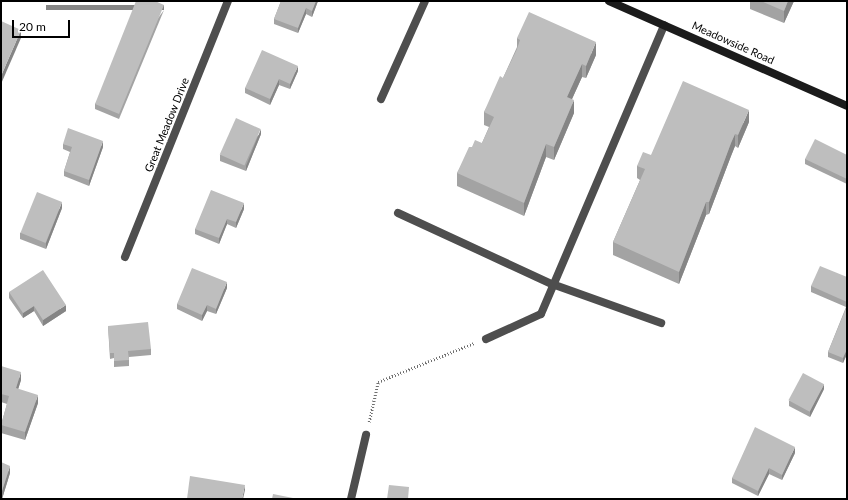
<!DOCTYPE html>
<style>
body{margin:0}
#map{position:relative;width:848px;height:500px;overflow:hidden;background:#fff;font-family:Lato,sans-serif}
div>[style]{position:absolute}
.path>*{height:2.5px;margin-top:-1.25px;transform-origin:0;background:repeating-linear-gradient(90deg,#707070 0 1px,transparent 0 3px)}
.service>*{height:8px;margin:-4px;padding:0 4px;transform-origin:4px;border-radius:4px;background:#4e4e4e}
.minor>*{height:8px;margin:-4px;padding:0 4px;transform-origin:4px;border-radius:4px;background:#4e4e4e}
.secondary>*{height:8px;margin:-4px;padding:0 4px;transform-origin:4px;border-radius:4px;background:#1b1b1b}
.wall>*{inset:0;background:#a3a3a3}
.shaded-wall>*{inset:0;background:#858585;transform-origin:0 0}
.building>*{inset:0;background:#bebebe;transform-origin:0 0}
span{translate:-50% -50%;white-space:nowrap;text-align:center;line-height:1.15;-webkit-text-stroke:4px #fff;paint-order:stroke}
.street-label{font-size:11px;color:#000}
.frame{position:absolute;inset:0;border:2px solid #000;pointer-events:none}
.scale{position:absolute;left:12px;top:20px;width:58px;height:18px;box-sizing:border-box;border:2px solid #000;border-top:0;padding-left:5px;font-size:12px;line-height:14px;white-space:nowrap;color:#000;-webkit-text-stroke:3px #fff;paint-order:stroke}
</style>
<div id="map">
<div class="path">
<i style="left:369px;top:422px;width:41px;rotate:-77.3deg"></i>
<i style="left:378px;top:382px;width:104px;rotate:-22.1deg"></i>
</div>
<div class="service">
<i style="left:381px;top:99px;width:107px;rotate:-65.8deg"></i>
<i style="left:398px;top:213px;width:170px;rotate:24.8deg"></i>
<i style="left:552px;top:284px;width:116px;rotate:19.7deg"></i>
<i style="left:486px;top:339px;width:60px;rotate:-24.4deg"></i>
<i style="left:541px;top:314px;width:314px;rotate:-66.9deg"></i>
</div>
<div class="minor">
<i style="left:125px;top:257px;width:276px;rotate:-68.1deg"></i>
<i style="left:351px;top:499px;width:66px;rotate:-76.8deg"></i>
</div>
<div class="secondary">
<i style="left:609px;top:1px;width:260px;rotate:23.8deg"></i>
</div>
<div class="wall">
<i style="clip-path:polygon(281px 1px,318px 1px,312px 17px,306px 14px,298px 33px,274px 24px,274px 19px)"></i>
<i style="clip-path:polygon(750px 1px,794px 1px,784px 23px,750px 9px)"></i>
<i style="clip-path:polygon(164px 10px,119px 119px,95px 109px,95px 104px)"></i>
<i style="clip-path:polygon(517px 38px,596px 55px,586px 78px,582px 77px,572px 99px,574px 113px,554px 160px,546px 157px,524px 216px,457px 186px,457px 173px,472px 147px,482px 143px,489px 127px,484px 125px,484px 112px,503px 78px,517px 47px)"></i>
<i style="clip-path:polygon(298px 71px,290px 89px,279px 85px,270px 105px,245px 93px,245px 88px)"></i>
<i style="clip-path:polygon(749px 122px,738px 148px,735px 146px,731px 156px,709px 214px,706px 215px,679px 284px,613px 255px,613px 242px,640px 180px,637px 178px,637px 166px,651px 155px)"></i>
<i style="clip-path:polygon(261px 134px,246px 171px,220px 161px,220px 155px)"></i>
<i style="clip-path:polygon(63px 144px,103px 147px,89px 186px,64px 176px,64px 171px,70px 152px,63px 149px)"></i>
<i style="clip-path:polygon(847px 155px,847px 184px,805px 164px,805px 159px)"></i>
<i style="clip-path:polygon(62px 208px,46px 249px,20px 239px,20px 233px)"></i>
<i style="clip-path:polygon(244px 209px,236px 228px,227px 224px,219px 244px,195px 234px,195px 229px)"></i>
<i style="clip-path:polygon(847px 277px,847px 354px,843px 363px,828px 357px,828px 352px,846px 307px,811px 292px,811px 286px)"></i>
<i style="clip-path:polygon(227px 288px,216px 314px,207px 311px,202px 321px,177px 309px,177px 304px)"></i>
<i style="clip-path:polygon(9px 292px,66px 311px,43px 326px,34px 311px,23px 318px,9px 298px)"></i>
<i style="clip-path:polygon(108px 326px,151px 349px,151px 355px,129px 357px,129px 366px,114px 367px,114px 358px,110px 359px)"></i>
<i style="clip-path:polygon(1px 366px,21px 380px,18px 389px,38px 403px,25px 440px,1px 433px,1px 425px,7px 404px,1px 402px)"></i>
<i style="clip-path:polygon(824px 389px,810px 417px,789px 406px,789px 401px)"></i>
<i style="clip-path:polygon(795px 453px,782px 480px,769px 474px,758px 496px,732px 483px,732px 478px)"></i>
<i style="clip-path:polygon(1px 462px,10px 473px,2px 499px,1px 499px)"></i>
</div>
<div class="shaded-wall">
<i style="clip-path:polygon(316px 1px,318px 1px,312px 17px,312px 11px)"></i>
<i style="clip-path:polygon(788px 1px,794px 1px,784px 23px,784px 11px)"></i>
<i style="left:164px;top:5px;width:5px;height:118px;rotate:90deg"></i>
<i style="clip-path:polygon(306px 8px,306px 14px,298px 33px,298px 28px)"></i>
<i style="clip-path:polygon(21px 30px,21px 38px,1px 84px,1px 76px)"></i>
<i style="clip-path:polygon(596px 42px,596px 55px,586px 78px,586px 66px)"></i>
<i style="clip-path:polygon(582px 64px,582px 77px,567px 110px,567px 97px)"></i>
<i style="clip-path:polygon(298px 66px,298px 71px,290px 89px,290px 84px)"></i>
<i style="clip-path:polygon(279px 79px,279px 85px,270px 105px,270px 99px)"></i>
<i style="clip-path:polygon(574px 100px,574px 113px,554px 160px,554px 147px)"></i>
<i style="clip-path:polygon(749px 110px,749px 122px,738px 148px,738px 135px)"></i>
<i style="clip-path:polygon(261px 129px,261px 134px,246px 171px,246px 166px)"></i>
<i style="clip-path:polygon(735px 134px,735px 146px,731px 156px,709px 214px,709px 202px,731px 143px)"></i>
<i style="clip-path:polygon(103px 141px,103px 147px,89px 186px,89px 180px)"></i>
<i style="clip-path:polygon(546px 144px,546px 157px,524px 216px,524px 203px)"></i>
<i style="clip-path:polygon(62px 202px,62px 208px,46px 249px,46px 243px)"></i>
<i style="clip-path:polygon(706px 202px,706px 215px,679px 284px,679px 272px)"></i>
<i style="clip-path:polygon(244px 203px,244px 209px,236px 228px,236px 222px)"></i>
<i style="clip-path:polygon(227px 219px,227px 224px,219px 244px,219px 238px)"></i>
<i style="clip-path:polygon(227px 282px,227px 288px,216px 314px,216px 309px)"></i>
<i style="clip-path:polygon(66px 305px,66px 311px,43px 326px,43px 320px)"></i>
<i style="clip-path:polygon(207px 305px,207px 311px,202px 321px,202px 315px)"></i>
<i style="clip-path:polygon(34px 306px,34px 311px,23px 318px,23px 313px)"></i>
<i style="clip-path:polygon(847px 349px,847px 354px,843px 363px,843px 358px)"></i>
<i style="clip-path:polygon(21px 372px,21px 380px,16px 396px,16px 388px)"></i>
<i style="clip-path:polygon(824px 384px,824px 389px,810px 417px,810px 411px)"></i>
<i style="clip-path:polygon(38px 395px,38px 403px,25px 440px,25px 432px)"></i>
<i style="clip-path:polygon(795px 447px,795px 453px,782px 480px,782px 475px)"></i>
<i style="clip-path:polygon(10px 466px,10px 473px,2px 499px,2px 491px)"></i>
<i style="clip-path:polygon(769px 468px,769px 474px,758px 496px,758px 491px)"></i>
<i style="clip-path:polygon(245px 485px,245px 490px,243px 499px,242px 499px)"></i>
</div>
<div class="building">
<i style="clip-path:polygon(136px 1px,155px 1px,164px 5px,119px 114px,95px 104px)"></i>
<i style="clip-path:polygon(281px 1px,316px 1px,312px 11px,306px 8px,298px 28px,274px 19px)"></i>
<i style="clip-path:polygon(761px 1px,788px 1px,784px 11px)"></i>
<i style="clip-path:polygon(529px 12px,596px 42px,586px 66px,582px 64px,567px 97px,574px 100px,554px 147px,546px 144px,524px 203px,457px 173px,469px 147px,472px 147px,475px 140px,482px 143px,494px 117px,484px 112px,500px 76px,503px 78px,517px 49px,520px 40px,517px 38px)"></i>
<i style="clip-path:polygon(1px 21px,21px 30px,1px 76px)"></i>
<i style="clip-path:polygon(262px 50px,298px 66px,290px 84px,279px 79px,270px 99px,245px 88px)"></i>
<i style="clip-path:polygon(683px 81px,749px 110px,738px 135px,735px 134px,731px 143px,709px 202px,706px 202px,679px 272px,613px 242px,645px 169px,637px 166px,643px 152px,651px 155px)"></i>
<i style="left:236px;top:118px;width:27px;height:40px;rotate:24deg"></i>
<i style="clip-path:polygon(68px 128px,103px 141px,89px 180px,64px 171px,72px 147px,63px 144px)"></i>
<i style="clip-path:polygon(815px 139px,847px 155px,847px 179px,805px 159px)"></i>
<i style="clip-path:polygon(211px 190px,244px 203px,236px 222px,227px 219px,219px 238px,195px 229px)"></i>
<i style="left:37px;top:192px;width:27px;height:44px;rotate:22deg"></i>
<i style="clip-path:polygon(820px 266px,847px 277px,847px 302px,811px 286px)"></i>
<i style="clip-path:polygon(192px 268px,227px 282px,216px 309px,207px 305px,202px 315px,177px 304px)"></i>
<i style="clip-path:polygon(43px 270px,66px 305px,43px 320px,34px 306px,23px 313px,9px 292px)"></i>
<i style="clip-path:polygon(847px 306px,847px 349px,843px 358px,828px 352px)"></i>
<i style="clip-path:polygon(148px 322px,151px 349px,128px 351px,129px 360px,114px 361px,114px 353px,110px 353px,108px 326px)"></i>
<i style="clip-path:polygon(1px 366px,21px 372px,16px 388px,38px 395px,25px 432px,1px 425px,9px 396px,1px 394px)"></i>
<i style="left:803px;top:373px;width:24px;height:31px;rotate:28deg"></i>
<i style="clip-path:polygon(755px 427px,795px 447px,782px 475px,769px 468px,758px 491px,732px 478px)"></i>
<i style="clip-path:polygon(1px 462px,10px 466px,2px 491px,1px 491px)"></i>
<i style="clip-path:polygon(190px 476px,245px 485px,242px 499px,187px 499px)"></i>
<i style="clip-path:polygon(389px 485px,409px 487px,408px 499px,387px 499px)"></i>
<i style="clip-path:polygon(273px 494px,298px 499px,272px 499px)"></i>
</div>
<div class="street-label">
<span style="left:733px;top:43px;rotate:24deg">Meadowside Road</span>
<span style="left:167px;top:125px;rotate:-68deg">Great Meadow Drive</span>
</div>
<div class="frame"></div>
<div class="scale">20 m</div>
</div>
